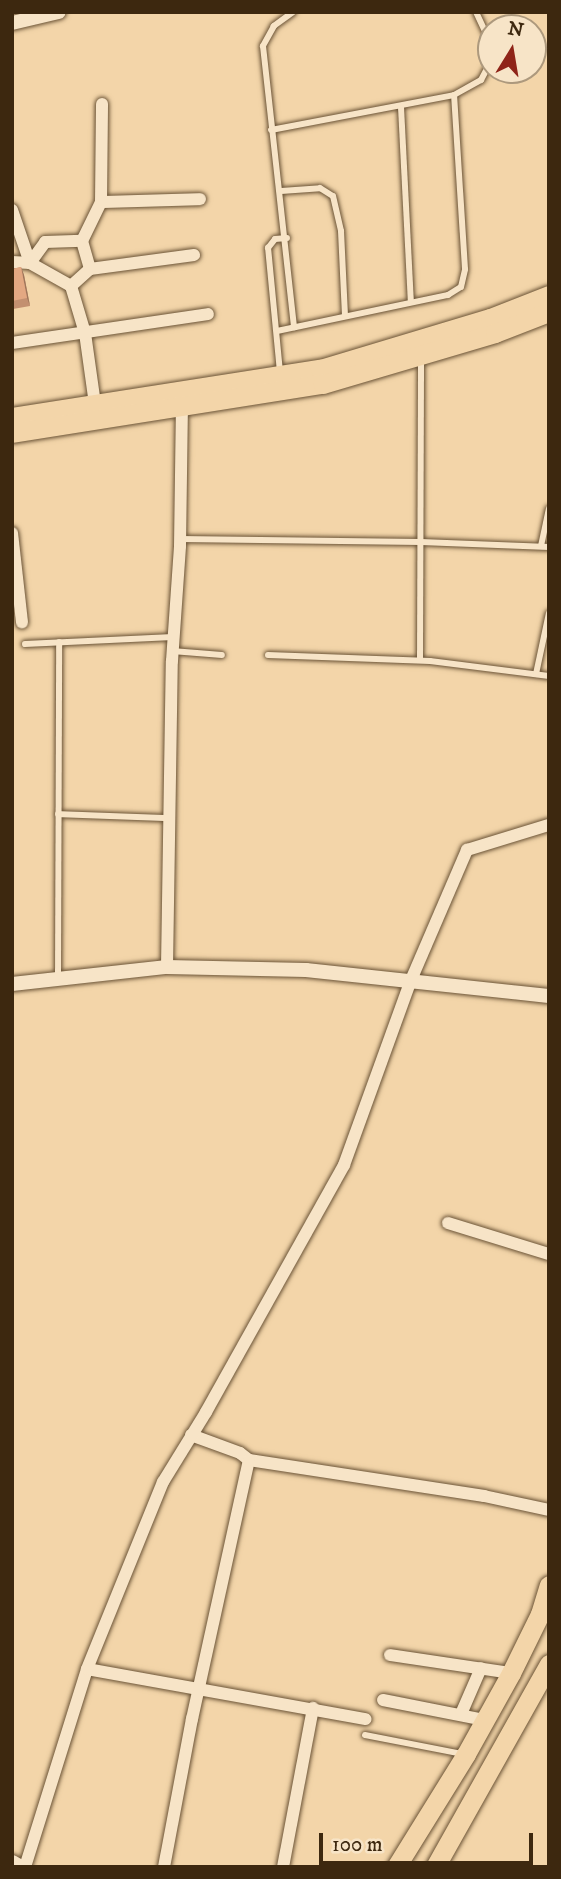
<!DOCTYPE html>
<style>
body{margin:0}
#map{position:relative;width:561px;height:1879px;overflow:hidden;background:#f3d5a9;font-family:"IM FELL DW Pica",serif}
div>[style]{position:absolute}
.roads{filter:drop-shadow(0 0 2px #6a5336) drop-shadow(0 0 2px #6a5336)}
.service>*{height:6px;margin:-3px;padding:0 3px;transform-origin:3px;border-radius:3px;background:#f7e4c7}
.minor>*{height:12px;margin:-6px;padding:0 6px;transform-origin:6px;border-radius:6px;background:#f7e4c7}
.tertiary>*{height:14px;margin:-7px;padding:0 7px;transform-origin:7px;border-radius:7px;background:#f7e4c7}
.secondary>*{height:16px;margin:-8px;padding:0 8px;transform-origin:8px;border-radius:8px;background:#f7e4c7}
.primary>*{height:19px;margin:-9.5px;padding:0 9.5px;transform-origin:9.5px;border-radius:9.5px;background:#f3d5a9}
.wall>*{inset:0;background:#c39070}
.shaded-wall>*{inset:0;background:#9f765b}
.building>*{inset:0;background:#e3a882}
span{translate:-50% -50%;white-space:nowrap;text-align:center;line-height:1.15;-webkit-text-stroke:5px #f7e4c7;paint-order:stroke}
.frame{position:absolute;inset:0;border:14px solid #3d280f;pointer-events:none}
.north{position:absolute;left:477px;top:14px;width:70px;height:70px;box-sizing:border-box;background:#f7e4c7;border:2px solid #ad997d;border-radius:50%;rotate:11deg;font-size:19px;font-weight:700;line-height:28px;text-align:center;color:#3d280f}
.north::after{content:'';display:block;margin:auto;width:24px;height:32px;background:#8f2418;clip-path:polygon(50% 0,100% 100%,50% 72%,0 100%)}
.scale{position:absolute;left:319px;top:1833px;width:214px;height:32px;box-sizing:border-box;border:4px solid #3d280f;border-top:0;padding-left:9px;font-size:21px;line-height:24px;white-space:nowrap;color:#3d280f;-webkit-text-stroke:5px #f7e4c7;paint-order:stroke}
</style>
<div id="map">
<div class="roads">
<div class="service">
<i style="left:293px;top:12px;width:24px;rotate:144deg"></i>
<i style="left:274px;top:26px;width:23px;rotate:119deg"></i>
<i style="left:263px;top:46px;width:283px;rotate:83.7deg"></i>
<i style="left:476px;top:12px;width:26px;rotate:65deg"></i>
<i style="left:487px;top:36px;width:22px;rotate:80deg"></i>
<i style="left:401px;top:107px;width:195px;rotate:87.1deg"></i>
<i style="left:271px;top:130px;width:186px;rotate:-10.8deg"></i>
<i style="left:454px;top:95px;width:31px;rotate:-29deg"></i>
<i style="left:481px;top:80px;width:21px;rotate:-62deg"></i>
<i style="left:281px;top:191px;width:39px;rotate:-4deg"></i>
<i style="left:320px;top:188px;width:15px;rotate:32deg"></i>
<i style="left:333px;top:196px;width:36px;rotate:77deg"></i>
<i style="left:341px;top:231px;width:85px;rotate:87.3deg"></i>
<i style="left:277px;top:331px;width:175px;rotate:-11.9deg"></i>
<i style="left:448px;top:295px;width:15px;rotate:-32deg"></i>
<i style="left:461px;top:287px;width:18px;rotate:-77deg"></i>
<i style="left:465px;top:269px;width:174px;rotate:-93.6deg"></i>
<i style="left:280px;top:372px;width:125px;rotate:-95.5deg"></i>
<i style="left:268px;top:248px;width:11px;rotate:-52deg"></i>
<i style="left:275px;top:239px;width:12px;rotate:-5deg"></i>
<i style="left:180px;top:539px;width:241px;rotate:0.7deg"></i>
<i style="left:421px;top:542px;width:128px;rotate:2.2deg"></i>
<i style="left:541px;top:546px;width:38px;rotate:-78deg"></i>
<i style="left:25px;top:644px;width:148px;rotate:-2.7deg"></i>
<i style="left:172px;top:651px;width:50px;rotate:4.6deg"></i>
<i style="left:268px;top:655px;width:162px;rotate:2.1deg"></i>
<i style="left:430px;top:661px;width:120px;rotate:7.2deg"></i>
<i style="left:420px;top:660px;width:302px;rotate:-89.8deg"></i>
<i style="left:536px;top:674px;width:62px;rotate:-78deg"></i>
<i style="left:58px;top:814px;width:110px;rotate:2.1deg"></i>
<i style="left:58px;top:979px;width:337px;rotate:-89.8deg"></i>
<i style="left:365px;top:1735px;width:100px;rotate:11deg"></i>
</div>
<div class="minor">
<i style="left:101px;top:202px;width:99px;rotate:-1.7deg"></i>
<i style="left:12px;top:210px;width:56px;rotate:71.2deg"></i>
<i style="left:82px;top:241px;width:29px;rotate:74deg"></i>
<i style="left:12px;top:262px;width:18px;rotate:3deg"></i>
<i style="left:30px;top:263px;width:47px;rotate:29.3deg"></i>
<i style="left:71px;top:286px;width:49px;rotate:73.4deg"></i>
<i style="left:85px;top:333px;width:72px;rotate:82deg"></i>
<i style="left:30px;top:263px;width:26px;rotate:-54deg"></i>
<i style="left:45px;top:242px;width:37px;rotate:-2deg"></i>
<i style="left:82px;top:241px;width:43px;rotate:-64deg"></i>
<i style="left:101px;top:202px;width:98px;rotate:-89.4deg"></i>
<i style="left:71px;top:286px;width:25px;rotate:-42deg"></i>
<i style="left:90px;top:269px;width:105px;rotate:-7.7deg"></i>
<i style="left:12px;top:343px;width:198px;rotate:-8.4deg"></i>
<i style="left:12px;top:533px;width:90px;rotate:83.6deg"></i>
<i style="left:167px;top:967px;width:306px;rotate:-89.1deg"></i>
<i style="left:172px;top:661px;width:115px;rotate:-86deg"></i>
<i style="left:180px;top:546px;width:139px;rotate:-89.2deg"></i>
<i style="left:448px;top:1223px;width:106px;rotate:17.1deg"></i>
<i style="left:191px;top:1435px;width:52px;rotate:20.2deg"></i>
<i style="left:240px;top:1453px;width:11px;rotate:38deg"></i>
<i style="left:249px;top:1460px;width:238px;rotate:8.7deg"></i>
<i style="left:484px;top:1496px;width:66px;rotate:12.2deg"></i>
<i style="left:390px;top:1655px;width:122px;rotate:8.5deg"></i>
<i style="left:87px;top:1669px;width:283px;rotate:10.2deg"></i>
<i style="left:383px;top:1700px;width:104px;rotate:11.1deg"></i>
<i style="left:461px;top:1714px;width:50px;rotate:-66.5deg"></i>
<i style="left:25px;top:1867px;width:207px;rotate:-72.6deg"></i>
<i style="left:87px;top:1669px;width:202px;rotate:-67.9deg"></i>
<i style="left:163px;top:1482px;width:82px;rotate:-58.4deg"></i>
<i style="left:206px;top:1412px;width:283px;rotate:-60.8deg"></i>
<i style="left:344px;top:1165px;width:197px;rotate:-70.1deg"></i>
<i style="left:411px;top:980px;width:142px;rotate:-66.7deg"></i>
<i style="left:467px;top:850px;width:86px;rotate:-17deg"></i>
<i style="left:164px;top:1867px;width:151px;rotate:-79.3deg"></i>
<i style="left:192px;top:1719px;width:265px;rotate:-77.6deg"></i>
<i style="left:283px;top:1867px;width:162px;rotate:-79.3deg"></i>
</div>
<div class="tertiary">
<i style="left:12px;top:23px;width:48px;rotate:-13.2deg"></i>
<i style="left:12px;top:984px;width:156px;rotate:-6.3deg"></i>
<i style="left:167px;top:967px;width:139px;rotate:1.2deg"></i>
<i style="left:306px;top:970px;width:244px;rotate:6.1deg"></i>
</div>
<div class="secondary">
<i style="left:12px;top:1863px;width:8px;rotate:30deg"></i>
</div>
<div class="primary">
<i style="left:12px;top:417px;width:312px;rotate:-8.9deg"></i>
<i style="left:320px;top:369px;width:177px;rotate:-16.7deg"></i>
<i style="left:490px;top:318px;width:63px;rotate:-21.3deg"></i>
<i style="left:12px;top:433px;width:315px;rotate:-9deg"></i>
<i style="left:323px;top:384px;width:179px;rotate:-16.5deg"></i>
<i style="left:495px;top:333px;width:58px;rotate:-21.3deg"></i>
<i style="left:396px;top:1867px;width:133px;rotate:-58.2deg"></i>
<i style="left:466px;top:1754px;width:93px;rotate:-60.9deg"></i>
<i style="left:511px;top:1673px;width:66px;rotate:-63.8deg"></i>
<i style="left:540px;top:1614px;width:30px;rotate:-73deg"></i>
<i style="left:435px;top:1867px;width:233px;rotate:-60.7deg"></i>
</div>
</div>
<div class="wall">
<i style="clip-path:polygon(21px 267px,24px 275px,30px 306px,13px 309px,12px 306px,12px 269px)"></i>
</div>
<div class="shaded-wall">
<i style="clip-path:polygon(21px 267px,24px 275px,30px 306px,27px 298px)"></i>
</div>
<div class="building">
<i style="clip-path:polygon(21px 267px,27px 298px,12px 301px,12px 269px)"></i>
</div>
<div class="frame"></div>
<div class="north">N</div>
<div class="scale">100 m</div>
</div>
